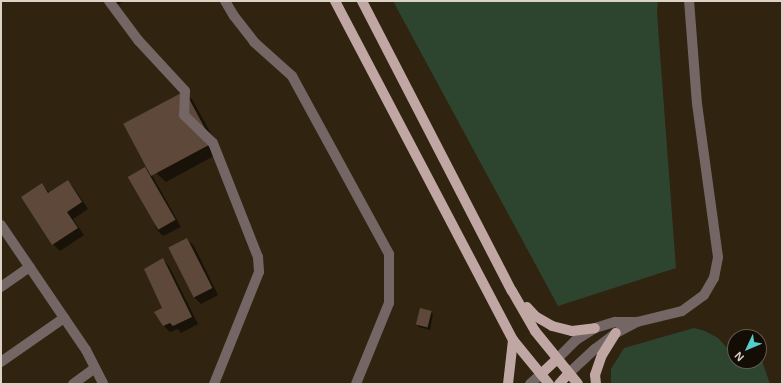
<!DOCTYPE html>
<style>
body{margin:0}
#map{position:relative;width:783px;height:385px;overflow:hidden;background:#302310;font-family:Helvetica,sans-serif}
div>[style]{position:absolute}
.green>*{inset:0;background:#2d452e}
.shadow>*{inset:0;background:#0007}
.building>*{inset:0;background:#5d483a;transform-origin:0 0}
.minor>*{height:10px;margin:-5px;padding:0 5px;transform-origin:5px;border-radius:5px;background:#736665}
.major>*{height:10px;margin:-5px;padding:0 5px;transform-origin:5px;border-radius:5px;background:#c1a7a4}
span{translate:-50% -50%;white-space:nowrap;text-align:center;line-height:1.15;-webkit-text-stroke:4px #130d06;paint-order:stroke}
.frame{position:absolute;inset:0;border:2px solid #dcd3c7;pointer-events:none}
.north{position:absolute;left:727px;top:329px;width:40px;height:40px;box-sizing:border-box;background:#130d06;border:1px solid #635c53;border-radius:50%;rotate:226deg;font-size:11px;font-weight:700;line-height:16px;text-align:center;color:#dcd3c7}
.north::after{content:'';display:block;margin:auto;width:14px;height:18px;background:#53cdcb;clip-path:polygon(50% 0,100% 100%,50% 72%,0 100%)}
</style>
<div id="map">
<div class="green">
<i style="clip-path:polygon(393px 1px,658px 1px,657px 13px,676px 268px,558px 306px)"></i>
<i style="clip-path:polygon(694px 328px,705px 331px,718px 338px,729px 350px,735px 350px,735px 361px,759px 361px,759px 352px,770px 384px,611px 384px,611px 369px,624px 348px)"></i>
</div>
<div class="shadow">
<i style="clip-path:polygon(103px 1px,125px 1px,111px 8px)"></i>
<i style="clip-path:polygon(185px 92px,193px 101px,221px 152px,166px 182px,157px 174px)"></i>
<i style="clip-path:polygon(145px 168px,152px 175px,181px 227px,163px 236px,156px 229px)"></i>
<i style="clip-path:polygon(68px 181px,74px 188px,88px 209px,73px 219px,84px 235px,60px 251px,53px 244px,42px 185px,50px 193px)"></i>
<i style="clip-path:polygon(187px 239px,194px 246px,218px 295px,201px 304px,194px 297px,170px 248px)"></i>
<i style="clip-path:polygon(163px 259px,169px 266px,198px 324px,181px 333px,178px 329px,170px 332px,164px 326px)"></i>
<i style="clip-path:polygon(431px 312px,433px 314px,430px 330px,419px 327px,417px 325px)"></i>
</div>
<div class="building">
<i style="left:185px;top:91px;width:59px;height:70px;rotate:62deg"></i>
<i style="left:145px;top:167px;width:61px;height:20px;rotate:60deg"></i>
<i style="clip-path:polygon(68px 180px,82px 202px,67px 212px,78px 228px,52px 245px,21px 197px,42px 183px,48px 193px)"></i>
<i style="left:187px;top:238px;width:56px;height:21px;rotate:63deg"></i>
<i style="clip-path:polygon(163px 258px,192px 317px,173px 326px,170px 323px,163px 326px,154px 312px,162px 308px,144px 269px)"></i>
<i style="left:420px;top:308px;width:12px;height:17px;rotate:14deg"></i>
</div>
<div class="minor">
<i style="left:109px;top:1px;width:49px;rotate:53.4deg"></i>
<i style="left:138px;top:40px;width:69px;rotate:47.3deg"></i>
<i style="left:185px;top:91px;width:24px;rotate:92deg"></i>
<i style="left:184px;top:115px;width:40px;rotate:44deg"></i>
<i style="left:213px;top:143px;width:123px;rotate:68.5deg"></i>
<i style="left:258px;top:257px;width:15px;rotate:86deg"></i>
<i style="left:259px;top:272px;width:121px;rotate:111.9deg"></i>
<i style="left:225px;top:1px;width:17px;rotate:59deg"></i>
<i style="left:234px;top:16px;width:33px;rotate:52deg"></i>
<i style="left:254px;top:42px;width:51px;rotate:41.8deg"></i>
<i style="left:292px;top:76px;width:203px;rotate:61.4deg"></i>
<i style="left:389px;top:254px;width:49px;rotate:90deg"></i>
<i style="left:389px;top:303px;width:87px;rotate:112.2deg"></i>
<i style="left:1px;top:225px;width:151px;rotate:55.8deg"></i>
<i style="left:86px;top:350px;width:38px;rotate:63deg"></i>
<i style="left:1px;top:287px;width:35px;rotate:-35deg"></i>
<i style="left:557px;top:359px;width:27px;rotate:-45deg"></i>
<i style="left:576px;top:340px;width:22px;rotate:-32deg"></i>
<i style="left:595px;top:328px;width:21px;rotate:-17deg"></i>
<i style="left:615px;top:322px;width:20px"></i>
<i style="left:1px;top:362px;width:77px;rotate:-34.9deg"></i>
<i style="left:568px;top:374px;width:37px;rotate:-43deg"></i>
<i style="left:595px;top:349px;width:26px;rotate:-37deg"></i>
<i style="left:616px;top:333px;width:24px;rotate:-28deg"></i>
<i style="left:637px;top:322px;width:46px;rotate:-13.7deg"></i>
<i style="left:682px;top:311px;width:27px;rotate:-36deg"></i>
<i style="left:704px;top:295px;width:20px;rotate:-60deg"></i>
<i style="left:714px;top:278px;width:21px;rotate:-79deg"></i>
<i style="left:718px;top:257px;width:154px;rotate:-97.8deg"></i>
<i style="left:697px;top:104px;width:103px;rotate:-94.4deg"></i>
<i style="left:73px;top:384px;width:27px;rotate:-36deg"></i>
<i style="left:530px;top:384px;width:15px;rotate:-42deg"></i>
</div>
<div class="major">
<i style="left:335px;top:1px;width:383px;rotate:62.3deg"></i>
<i style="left:513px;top:340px;width:57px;rotate:50.7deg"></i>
<i style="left:362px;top:1px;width:326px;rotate:62.7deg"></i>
<i style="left:512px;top:291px;width:46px;rotate:60.1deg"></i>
<i style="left:535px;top:331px;width:68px;rotate:50.9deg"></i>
<i style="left:527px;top:307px;width:12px;rotate:48deg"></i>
<i style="left:535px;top:316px;width:20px;rotate:30deg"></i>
<i style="left:552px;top:326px;width:21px;rotate:14deg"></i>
<i style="left:572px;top:331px;width:23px;rotate:-7deg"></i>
<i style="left:541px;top:374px;width:22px;rotate:-43deg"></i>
<i style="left:508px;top:384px;width:44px;rotate:-83.5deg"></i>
<i style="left:559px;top:384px;width:13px;rotate:-48deg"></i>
<i style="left:596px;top:384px;width:9px;rotate:-96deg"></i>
<i style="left:595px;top:375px;width:21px;rotate:-71deg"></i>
<i style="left:602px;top:355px;width:26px;rotate:-58deg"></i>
</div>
<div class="frame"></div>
<div class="north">N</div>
</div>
